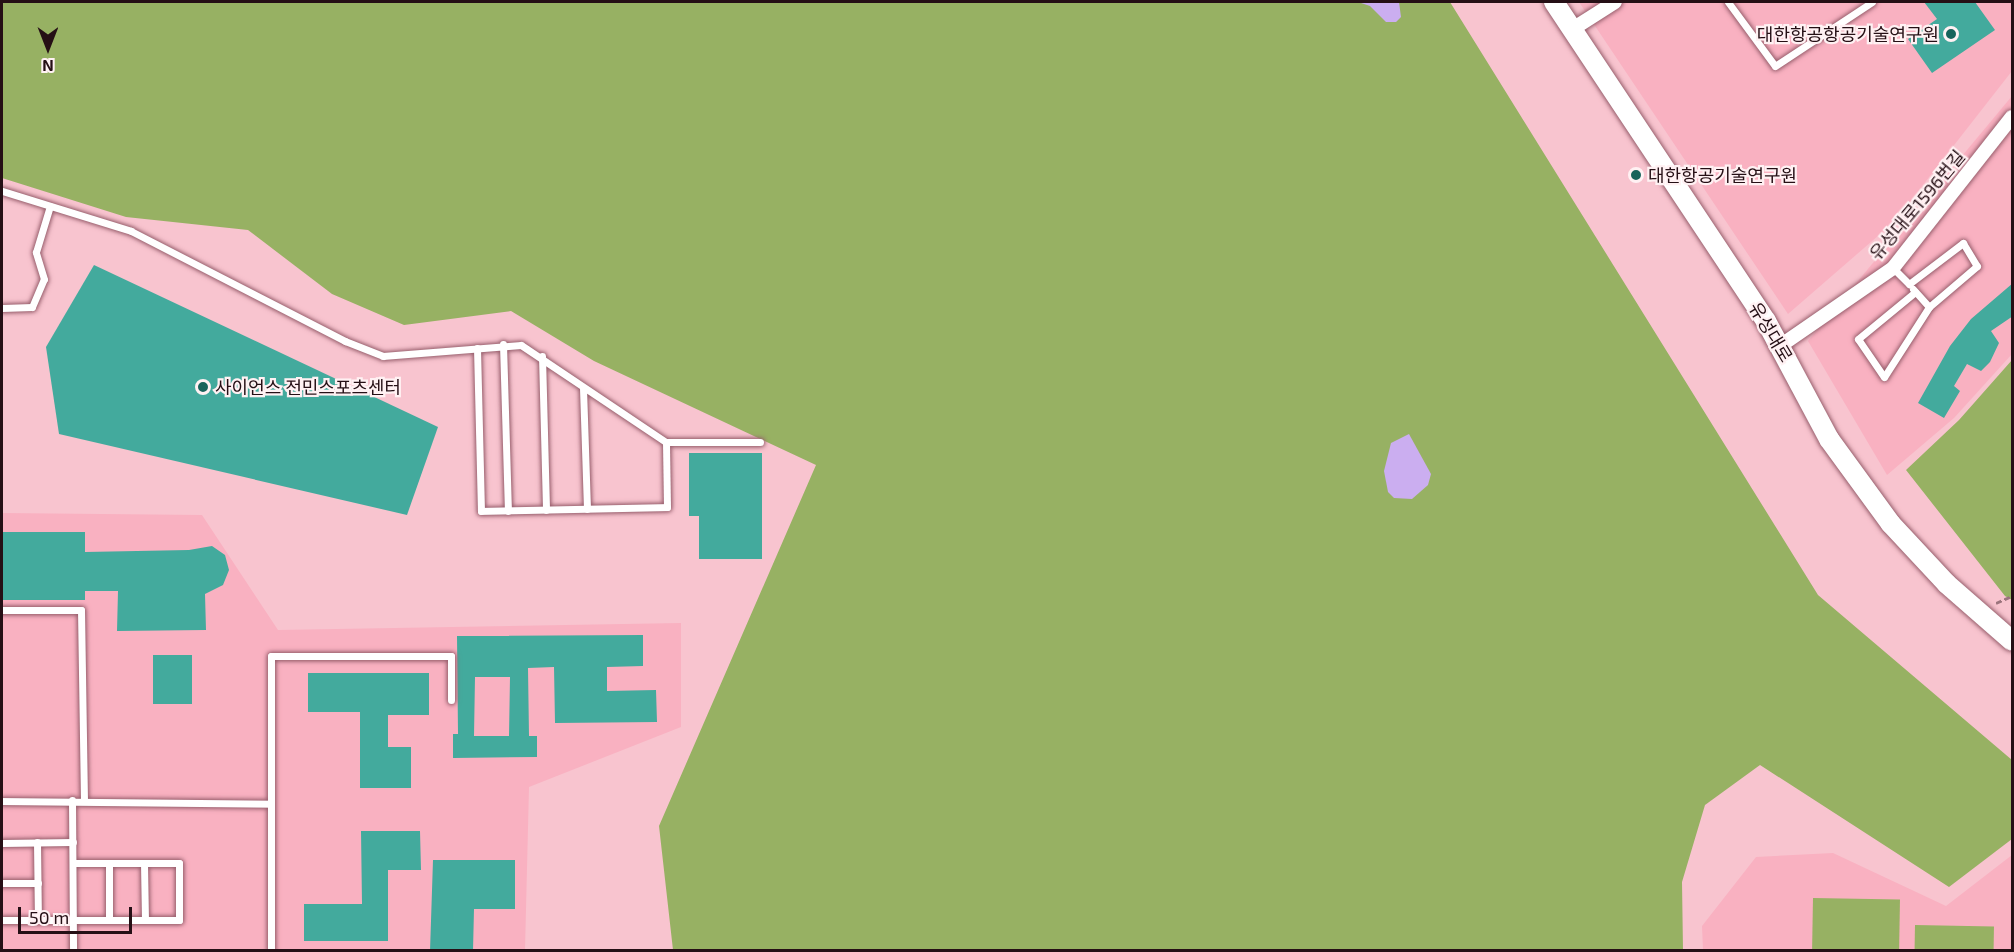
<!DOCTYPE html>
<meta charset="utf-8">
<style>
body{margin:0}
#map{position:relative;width:2014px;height:952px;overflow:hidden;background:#f8c4cf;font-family:"Exo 2","Noto Sans KR",sans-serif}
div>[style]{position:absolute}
.built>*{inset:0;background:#f9b1c1}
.green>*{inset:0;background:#97b163;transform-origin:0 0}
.water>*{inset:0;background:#cbaef0}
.building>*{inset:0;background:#43aa9d;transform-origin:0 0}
.path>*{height:3px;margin-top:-1.5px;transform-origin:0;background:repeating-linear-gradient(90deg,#9b747d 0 6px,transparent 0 9px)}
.roads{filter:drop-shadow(0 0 2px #975e6c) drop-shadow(0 0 2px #975e6c)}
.service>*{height:7px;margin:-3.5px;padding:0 3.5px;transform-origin:3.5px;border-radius:3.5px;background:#fff}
.minor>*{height:14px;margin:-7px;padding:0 7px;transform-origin:7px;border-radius:7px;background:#fff}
.secondary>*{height:20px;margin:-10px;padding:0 10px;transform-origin:10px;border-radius:10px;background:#fff}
.dots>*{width:16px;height:16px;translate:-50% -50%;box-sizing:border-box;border:3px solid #fff1f3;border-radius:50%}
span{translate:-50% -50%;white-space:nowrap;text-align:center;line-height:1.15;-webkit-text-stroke:4.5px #fff1f3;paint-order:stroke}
.poi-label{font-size:18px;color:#250f15}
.right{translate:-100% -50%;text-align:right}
.left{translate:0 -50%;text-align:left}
.street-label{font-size:18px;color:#250f15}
.frame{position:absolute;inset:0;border:3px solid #250f15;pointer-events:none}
.north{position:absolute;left:18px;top:18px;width:60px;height:60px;-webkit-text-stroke:4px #fff1f3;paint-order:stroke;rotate:180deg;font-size:16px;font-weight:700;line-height:24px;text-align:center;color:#250f15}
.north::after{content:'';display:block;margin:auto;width:21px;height:27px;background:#250f15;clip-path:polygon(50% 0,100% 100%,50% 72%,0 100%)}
.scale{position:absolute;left:18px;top:907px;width:114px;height:27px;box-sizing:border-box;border:3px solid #250f15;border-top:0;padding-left:8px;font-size:18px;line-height:21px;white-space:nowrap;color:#250f15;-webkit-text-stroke:4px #fff1f3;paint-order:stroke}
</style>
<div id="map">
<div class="built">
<i style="clip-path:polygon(1579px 2px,2012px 2px,2012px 71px,1894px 222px,1788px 314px)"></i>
<i style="clip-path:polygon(2012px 96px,2012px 354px,1954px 418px,1887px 475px,1808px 341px)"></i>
<i style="clip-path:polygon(2px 513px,202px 515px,278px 630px,681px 623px,681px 727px,529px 787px,525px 950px,2px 950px)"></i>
<i style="clip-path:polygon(1833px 853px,1946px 906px,2012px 855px,2012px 950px,1703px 950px,1702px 926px,1756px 857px)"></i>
</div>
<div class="green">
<i style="clip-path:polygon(2px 2px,1450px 2px,1818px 595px,2012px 760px,2012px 839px,1949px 887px,1760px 765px,1705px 805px,1682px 882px,1683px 950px,673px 950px,659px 826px,816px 465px,594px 361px,511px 311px,404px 325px,332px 294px,248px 230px,126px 217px,2px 178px)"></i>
<i style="clip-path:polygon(2012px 360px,2012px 600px,2005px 596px,1906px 470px,1959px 420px)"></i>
<i style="left:1813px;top:898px;width:87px;height:52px;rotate:1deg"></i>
<i style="left:1915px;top:925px;width:79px;height:25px;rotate:1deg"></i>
</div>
<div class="water">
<i style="clip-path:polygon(1358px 2px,1399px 2px,1401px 17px,1396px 22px,1386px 22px,1370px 6px)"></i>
<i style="clip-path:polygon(1409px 434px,1431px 474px,1428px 485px,1412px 499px,1394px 498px,1388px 492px,1384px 471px,1391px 443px)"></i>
</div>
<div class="building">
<i style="clip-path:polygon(1924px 2px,1975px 2px,1995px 30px,1932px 73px,1908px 39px,1937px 19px)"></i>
<i style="clip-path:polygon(94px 265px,438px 427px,407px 515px,59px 434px,46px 347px)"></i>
<i style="clip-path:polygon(2013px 283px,2013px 316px,1991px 331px,1999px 343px,1990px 362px,1981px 371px,1967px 364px,1954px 386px,1960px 391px,1944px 418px,1918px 403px,1950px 346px,1971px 319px)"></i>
<i style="clip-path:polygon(689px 453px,762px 453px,762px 559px,699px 559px,699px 516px,689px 516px)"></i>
<i style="clip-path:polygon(2px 532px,85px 532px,85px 552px,189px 550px,212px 546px,225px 555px,229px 570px,223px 585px,205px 594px,206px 630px,117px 631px,118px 591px,85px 591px,85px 600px,2px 600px)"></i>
<i style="clip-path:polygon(evenodd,643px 635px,643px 666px,607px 667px,607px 691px,656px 690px,657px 722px,555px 723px,554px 667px,528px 668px,529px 736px,537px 736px,537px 757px,453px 758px,453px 734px,458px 734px,457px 636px,643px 635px,475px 677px,510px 677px,509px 736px,474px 736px,475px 677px)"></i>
<i style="left:192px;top:655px;width:49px;height:39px;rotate:90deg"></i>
<i style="clip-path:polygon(308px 673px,429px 673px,429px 715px,388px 715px,388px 747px,411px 747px,411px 788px,360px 788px,360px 712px,308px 712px)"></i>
<i style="clip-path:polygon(361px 831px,420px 831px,421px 870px,388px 870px,388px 941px,304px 941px,304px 904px,362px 904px)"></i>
<i style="clip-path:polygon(433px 860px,515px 860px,515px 909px,474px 909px,473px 951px,430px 951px)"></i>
</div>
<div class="path">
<i style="left:1996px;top:603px;width:17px;rotate:-24deg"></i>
</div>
<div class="roads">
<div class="service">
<i style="left:1728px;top:2px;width:79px;rotate:53.7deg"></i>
<i style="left:1775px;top:66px;width:116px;rotate:-33.4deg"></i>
<i style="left:2px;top:191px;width:135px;rotate:17.2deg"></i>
<i style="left:131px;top:231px;width:241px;rotate:27.2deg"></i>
<i style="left:345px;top:341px;width:41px;rotate:21.5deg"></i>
<i style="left:383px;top:356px;width:138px;rotate:-4.6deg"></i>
<i style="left:521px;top:345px;width:174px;rotate:33.8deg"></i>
<i style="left:666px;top:442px;width:94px"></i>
<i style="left:1893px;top:268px;width:23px;rotate:45deg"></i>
<i style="left:1909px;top:284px;width:68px;rotate:-37.2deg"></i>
<i style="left:1963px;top:243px;width:27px;rotate:59deg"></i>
<i style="left:1977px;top:266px;width:63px;rotate:139.5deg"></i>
<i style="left:1929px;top:307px;width:83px;rotate:122.7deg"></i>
<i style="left:1884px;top:377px;width:46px;rotate:-124.4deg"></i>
<i style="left:1858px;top:339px;width:74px;rotate:-39.5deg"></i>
<i style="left:1913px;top:289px;width:24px;rotate:48deg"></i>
<i style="left:2px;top:308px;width:30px;rotate:-2deg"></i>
<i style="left:32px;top:307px;width:30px;rotate:-67deg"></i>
<i style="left:44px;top:279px;width:28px;rotate:-107deg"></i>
<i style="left:36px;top:252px;width:48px;rotate:-73.1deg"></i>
<i style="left:503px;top:344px;width:167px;rotate:88.3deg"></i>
<i style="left:477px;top:348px;width:163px;rotate:88.6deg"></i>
<i style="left:481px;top:511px;width:186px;rotate:-1.2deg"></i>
<i style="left:667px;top:507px;width:65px;rotate:-90.9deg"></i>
<i style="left:542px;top:356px;width:154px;rotate:88.5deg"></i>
<i style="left:583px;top:388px;width:121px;rotate:88.1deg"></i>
<i style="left:2px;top:610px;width:79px"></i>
<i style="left:81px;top:610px;width:190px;rotate:89.1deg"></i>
<i style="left:72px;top:800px;width:150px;rotate:89.6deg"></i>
<i style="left:2px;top:801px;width:269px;rotate:0.6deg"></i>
<i style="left:37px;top:842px;width:78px;rotate:89.3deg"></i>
<i style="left:2px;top:843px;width:71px;rotate:-0.8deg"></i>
<i style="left:109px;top:863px;width:57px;rotate:90deg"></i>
<i style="left:144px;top:863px;width:57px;rotate:89deg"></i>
<i style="left:2px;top:883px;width:36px"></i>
<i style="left:2px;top:920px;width:177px"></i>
<i style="left:179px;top:920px;width:57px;rotate:-90deg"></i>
<i style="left:179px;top:863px;width:106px;rotate:180deg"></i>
<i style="left:271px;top:950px;width:294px;rotate:-90deg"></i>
<i style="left:271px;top:656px;width:180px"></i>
<i style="left:451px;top:656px;width:44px;rotate:90deg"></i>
</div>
<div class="minor">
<i style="left:1571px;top:30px;width:52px;rotate:-32.5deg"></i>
<i style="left:1780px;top:346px;width:137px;rotate:-34.6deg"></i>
<i style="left:1893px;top:268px;width:192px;rotate:-51.8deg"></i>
</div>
<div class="secondary">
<i style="left:1554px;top:2px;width:383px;rotate:56.4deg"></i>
<i style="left:1766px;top:321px;width:134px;rotate:61.9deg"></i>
<i style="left:1829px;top:439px;width:105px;rotate:53.9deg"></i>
<i style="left:1891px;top:524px;width:82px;rotate:47deg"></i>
<i style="left:1947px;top:584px;width:86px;rotate:41.2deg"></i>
</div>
</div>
<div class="dots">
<i style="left:1951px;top:34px;background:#18635b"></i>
<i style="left:1636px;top:175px;background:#18635b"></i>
<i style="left:203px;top:387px;background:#18635b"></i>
</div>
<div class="poi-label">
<span class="right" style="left:1939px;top:34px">대한항공항공기술연구원</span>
<span class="left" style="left:1648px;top:175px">대한항공기술연구원</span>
<span class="left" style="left:215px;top:387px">사이언스 전민스포츠센터</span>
</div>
<div class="street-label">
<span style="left:1917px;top:205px;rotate:-50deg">유성대로1596번길</span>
<span style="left:1771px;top:332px;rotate:59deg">유성대로</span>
</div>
<div class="frame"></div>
<div class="north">N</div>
<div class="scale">50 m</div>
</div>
